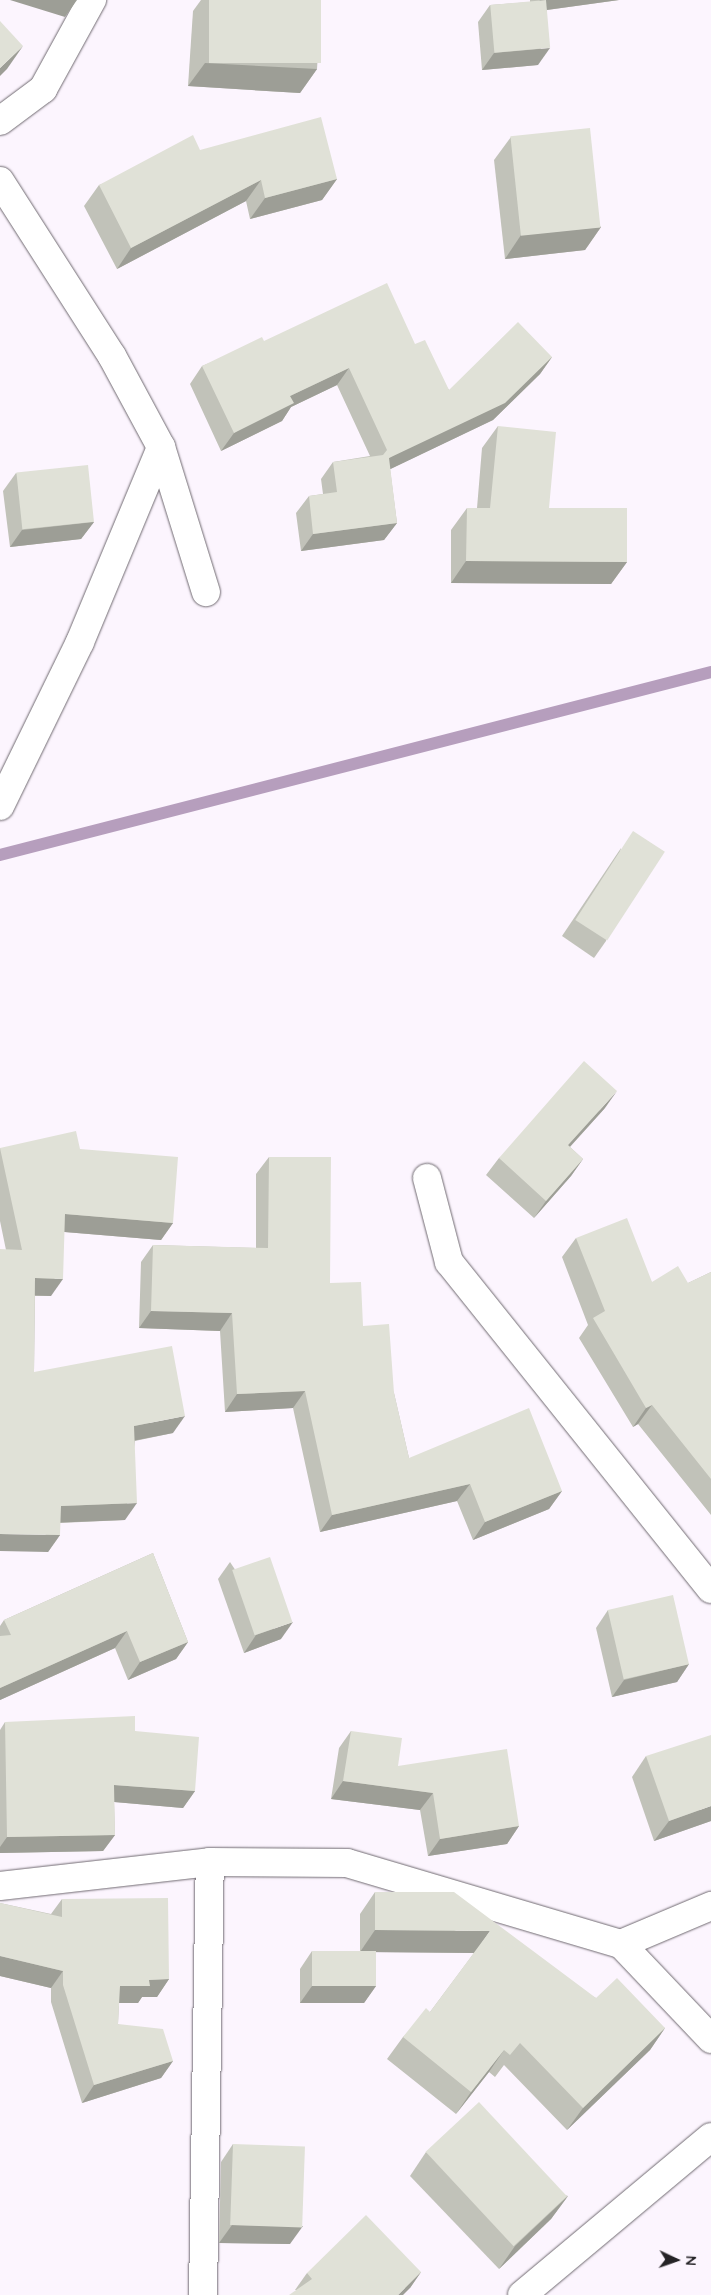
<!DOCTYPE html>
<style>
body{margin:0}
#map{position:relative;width:711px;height:2295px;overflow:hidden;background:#fcf5fe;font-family:Quicksand,sans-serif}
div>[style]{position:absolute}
.stream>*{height:12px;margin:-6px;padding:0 6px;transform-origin:6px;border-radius:6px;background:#b69ebd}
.roads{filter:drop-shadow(0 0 1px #706a71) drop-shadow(0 0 1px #706a71)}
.street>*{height:28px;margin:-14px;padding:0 14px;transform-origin:14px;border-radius:14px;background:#fff}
.wall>*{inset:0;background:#c1c2b9}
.shaded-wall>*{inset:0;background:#9d9e96}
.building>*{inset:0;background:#e0e1d7;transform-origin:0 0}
span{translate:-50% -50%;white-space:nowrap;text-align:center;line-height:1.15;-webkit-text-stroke:4px #fcf5fe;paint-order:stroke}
.north{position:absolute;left:651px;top:2235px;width:50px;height:50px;-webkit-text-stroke:4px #fcf5fe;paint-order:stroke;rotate:93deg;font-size:14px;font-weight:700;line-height:20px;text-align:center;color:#252326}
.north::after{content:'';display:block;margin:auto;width:18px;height:22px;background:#252326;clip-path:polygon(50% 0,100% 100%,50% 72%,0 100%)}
</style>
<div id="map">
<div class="stream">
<i style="left:0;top:855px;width:734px;rotate:-14.43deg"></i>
</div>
<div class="roads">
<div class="street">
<i style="left:0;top:121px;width:54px;rotate:-36.7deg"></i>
<i style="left:43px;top:89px;width:102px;rotate:-61.2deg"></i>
<i style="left:0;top:181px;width:208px;rotate:57.4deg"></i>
<i style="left:112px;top:356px;width:103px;rotate:61.7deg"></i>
<i style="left:161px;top:447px;width:152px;rotate:72.8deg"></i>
<i style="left:0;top:806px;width:182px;rotate:-64deg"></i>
<i style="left:80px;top:642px;width:211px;rotate:-67.4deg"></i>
<i style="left:427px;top:1178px;width:87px;rotate:75.3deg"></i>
<i style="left:449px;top:1262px;width:419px;rotate:51.3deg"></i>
<i style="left:0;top:1886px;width:211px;rotate:-6.5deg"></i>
<i style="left:210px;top:1862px;width:137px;rotate:0.4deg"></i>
<i style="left:347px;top:1863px;width:286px;rotate:16.5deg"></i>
<i style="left:621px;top:1944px;width:98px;rotate:-22.9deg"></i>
<i style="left:621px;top:1944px;width:131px;rotate:46.5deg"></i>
<i style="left:203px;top:2295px;width:433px;rotate:-89.1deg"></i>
<i style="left:522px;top:2295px;width:246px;rotate:-39.9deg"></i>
</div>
</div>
<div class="wall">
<i style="clip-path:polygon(201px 0,321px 0,317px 69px,300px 93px,188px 86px,193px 11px)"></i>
<i style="clip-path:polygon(530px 0,619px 0,547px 10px,538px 65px,482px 70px,478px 22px,490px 5px,530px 2px)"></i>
<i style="clip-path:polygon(511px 137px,601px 227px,585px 250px,505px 259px,494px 160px)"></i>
<i style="clip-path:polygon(200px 150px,337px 179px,322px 200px,250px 219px,246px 201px,117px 269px,84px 206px,99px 185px)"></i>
<i style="clip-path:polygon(264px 341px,415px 344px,449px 390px,552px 357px,540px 374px,493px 420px,390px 469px,397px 523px,384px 540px,301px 551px,296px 513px,309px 496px,323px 494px,321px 479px,333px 462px,370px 456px,337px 385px,291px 407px,282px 421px,221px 451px,190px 384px,202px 366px)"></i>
<i style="clip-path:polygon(498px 426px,549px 508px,627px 562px,611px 584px,451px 583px,451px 530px,467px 508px,477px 508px,482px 448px)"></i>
<i style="clip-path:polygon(16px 473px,94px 522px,81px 539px,10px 547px,3px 491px)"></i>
<i style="clip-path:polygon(621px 848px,606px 941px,594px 958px,562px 936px)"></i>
<i style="clip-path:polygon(605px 1108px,570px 1147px,583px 1159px,571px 1176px,534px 1218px,486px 1175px,499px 1158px)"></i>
<i style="clip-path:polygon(0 1148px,80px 1149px,173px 1223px,161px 1240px,64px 1232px,51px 1296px,35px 1296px,34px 1372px,173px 1433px,135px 1441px,125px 1520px,60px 1523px,60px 1535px,48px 1552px,6px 1250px,0 1221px)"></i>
<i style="clip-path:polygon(269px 1157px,330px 1283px,363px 1326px,394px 1393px,409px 1458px,562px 1491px,549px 1509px,473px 1540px,457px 1501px,320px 1532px,293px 1408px,225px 1412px,220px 1331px,139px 1328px,141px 1262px,153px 1245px,256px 1248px,256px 1174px)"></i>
<i style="clip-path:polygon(576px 1238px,652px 1282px,688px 1283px,711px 1272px,711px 1515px,638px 1424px,633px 1427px,579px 1338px,588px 1325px,562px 1257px)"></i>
<i style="clip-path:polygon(153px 1553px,188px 1642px,176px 1659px,128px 1680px,115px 1648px,0 1700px,0 1626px,4px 1620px)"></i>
<i style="clip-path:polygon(230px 1562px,281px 1639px,244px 1653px,218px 1579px)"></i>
<i style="clip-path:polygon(608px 1610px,689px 1664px,677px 1682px,612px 1697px,596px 1628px)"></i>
<i style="clip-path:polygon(5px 1722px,135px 1731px,195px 1791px,183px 1808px,114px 1802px,115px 1835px,103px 1851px,0 1853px,0 1730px)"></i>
<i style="clip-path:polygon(351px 1731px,398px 1766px,519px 1826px,507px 1844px,428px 1856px,420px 1810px,331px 1799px,339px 1748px)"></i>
<i style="clip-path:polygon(646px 1756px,711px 1821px,654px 1841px,632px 1777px)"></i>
<i style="clip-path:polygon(375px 1892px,596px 1998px,665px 2028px,650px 2050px,567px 2130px,504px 2065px,495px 2077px,489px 2072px,456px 2114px,387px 2059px,403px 2037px,430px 2012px,474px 1953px,376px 1952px,376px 1986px,364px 2003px,300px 2003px,300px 1969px,312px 1951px,360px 1951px,360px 1914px)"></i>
<i style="clip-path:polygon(62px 1899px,169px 1979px,157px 1997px,142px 1997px,138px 2003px,119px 2003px,118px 2024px,173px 2061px,161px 2078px,82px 2103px,51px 2002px,51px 1988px,0 1976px,0 1903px,51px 1914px)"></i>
<i style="clip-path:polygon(233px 2144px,290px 2244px,219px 2243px,221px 2162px)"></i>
<i style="clip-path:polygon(426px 2152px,568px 2196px,551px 2219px,499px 2269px,410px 2176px)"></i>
<i style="clip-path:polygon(421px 2272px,410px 2288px,295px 2290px,307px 2273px)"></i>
</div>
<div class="shaded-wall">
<i style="clip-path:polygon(10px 0,77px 0,65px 17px)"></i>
<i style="clip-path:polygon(540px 0,619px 0,532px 12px)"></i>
<i style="clip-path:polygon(23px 46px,7px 69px,0 76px,0 68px)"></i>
<i style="clip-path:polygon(550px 48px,538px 65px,482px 70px,494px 53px)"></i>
<i style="clip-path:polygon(205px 63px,317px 69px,300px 93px,188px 86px)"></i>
<i style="clip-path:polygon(337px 179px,322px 200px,250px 219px,265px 198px)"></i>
<i style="clip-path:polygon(261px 180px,246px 201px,117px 269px,131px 248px)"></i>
<i style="clip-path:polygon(601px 227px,585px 250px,505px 259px,521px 235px)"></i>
<i style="clip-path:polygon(552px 357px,540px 374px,493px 420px,376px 476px,389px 458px)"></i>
<i style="clip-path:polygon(349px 368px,337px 385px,291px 407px,282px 421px,221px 451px,234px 433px,290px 396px)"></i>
<i style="clip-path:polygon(94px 522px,81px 539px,10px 547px,22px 530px)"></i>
<i style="clip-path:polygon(397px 523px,384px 540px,301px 551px,313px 534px)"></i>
<i style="clip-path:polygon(466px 561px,627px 562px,611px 584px,451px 583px)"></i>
<i style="clip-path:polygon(617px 1091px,605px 1108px,556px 1162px,568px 1145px)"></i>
<i style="clip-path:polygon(583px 1159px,571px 1176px,534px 1218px,546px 1201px)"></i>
<i style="clip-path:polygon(65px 1214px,173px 1223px,161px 1240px,53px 1231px)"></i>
<i style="clip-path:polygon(35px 1278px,63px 1279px,51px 1296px,24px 1295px)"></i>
<i style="clip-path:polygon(151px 1311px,232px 1313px,220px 1331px,139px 1328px)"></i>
<i style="clip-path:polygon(305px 1391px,293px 1408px,225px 1412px,237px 1394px)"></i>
<i style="clip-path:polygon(652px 1405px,638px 1424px,633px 1427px,646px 1408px)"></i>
<i style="clip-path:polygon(185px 1416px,173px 1433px,122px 1443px,134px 1426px)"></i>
<i style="clip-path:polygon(470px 1484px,457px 1501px,320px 1532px,332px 1515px)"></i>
<i style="clip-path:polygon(562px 1491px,549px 1509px,473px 1540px,485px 1522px)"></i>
<i style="clip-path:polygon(137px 1503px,125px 1520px,49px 1523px,61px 1506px)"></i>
<i style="clip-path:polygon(0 1534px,60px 1535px,48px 1552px,0 1551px)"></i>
<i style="clip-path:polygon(293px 1622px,281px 1639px,244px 1653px,256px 1635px)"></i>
<i style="clip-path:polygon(127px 1631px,115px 1648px,0 1700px,0 1688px)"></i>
<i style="clip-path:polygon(188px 1642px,176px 1659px,128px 1680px,140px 1662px)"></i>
<i style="clip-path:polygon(689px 1664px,677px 1682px,612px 1697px,624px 1680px)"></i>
<i style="clip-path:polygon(343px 1781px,433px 1793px,420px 1810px,331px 1799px)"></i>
<i style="clip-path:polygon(114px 1785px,195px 1791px,183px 1808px,103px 1801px)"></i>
<i style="clip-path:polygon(711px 1806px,711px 1821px,654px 1841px,669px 1821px)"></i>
<i style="clip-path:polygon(519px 1826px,507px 1844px,428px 1856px,440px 1839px)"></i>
<i style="clip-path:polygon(115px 1835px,103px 1851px,0 1853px,0 1847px,7px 1837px)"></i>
<i style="clip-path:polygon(375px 1930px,490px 1931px,475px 1953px,360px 1952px)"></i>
<i style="clip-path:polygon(0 1956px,63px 1971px,51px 1988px,0 1976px)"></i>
<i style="clip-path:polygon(169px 1979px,157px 1997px,142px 1997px,138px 2003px,108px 2003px,120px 1986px,149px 1980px)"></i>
<i style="clip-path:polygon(312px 1986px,376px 1986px,364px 2003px,300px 2003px)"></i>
<i style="clip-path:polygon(665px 2028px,650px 2050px,567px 2130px,583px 2108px)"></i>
<i style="clip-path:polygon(504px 2050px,489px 2072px,456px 2114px,471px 2092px)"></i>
<i style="clip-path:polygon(173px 2061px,161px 2078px,82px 2103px,94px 2085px)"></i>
<i style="clip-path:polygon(568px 2196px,551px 2219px,499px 2269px,515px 2246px)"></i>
<i style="clip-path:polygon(232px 2225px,303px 2226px,290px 2244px,219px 2243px)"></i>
<i style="clip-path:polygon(421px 2272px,410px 2288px,403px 2295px,398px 2295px)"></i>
</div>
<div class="building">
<i style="left:209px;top:0;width:112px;height:63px"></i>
<i style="left:546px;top:0;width:48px;height:56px;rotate:85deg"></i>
<i style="clip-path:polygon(0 21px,23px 46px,0 68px)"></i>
<i style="clip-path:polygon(321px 117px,337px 179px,265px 198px,261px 180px,131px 248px,99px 185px,193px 135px,200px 150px)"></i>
<i style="left:590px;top:128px;width:100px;height:80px;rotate:84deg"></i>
<i style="clip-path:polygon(387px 283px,415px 344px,425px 340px,449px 390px,518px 322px,552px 357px,505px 403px,389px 458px,397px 523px,313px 534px,309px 496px,337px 492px,333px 462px,383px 455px,387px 450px,349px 368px,290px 396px,294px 403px,234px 433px,202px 366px,262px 337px,264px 341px)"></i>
<i style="clip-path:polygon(498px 426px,556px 432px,549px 508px,627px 508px,627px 562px,466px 561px,467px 508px,490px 508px)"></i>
<i style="left:88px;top:465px;width:57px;height:72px;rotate:84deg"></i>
<i style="left:633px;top:831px;width:38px;height:106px;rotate:33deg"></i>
<i style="clip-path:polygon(584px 1061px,617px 1091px,568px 1145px,583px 1159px,546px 1201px,499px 1158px)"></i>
<i style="clip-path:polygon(76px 1131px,80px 1149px,178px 1157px,173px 1223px,65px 1214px,63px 1279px,35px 1278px,34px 1372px,172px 1346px,185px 1416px,134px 1426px,137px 1503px,61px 1506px,60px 1535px,0 1534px,0 1249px,22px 1250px,0 1148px)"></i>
<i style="clip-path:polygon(269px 1157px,331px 1157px,330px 1283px,361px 1282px,363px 1326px,389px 1324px,394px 1393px,409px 1458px,529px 1408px,562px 1491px,485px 1522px,470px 1484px,332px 1515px,305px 1391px,237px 1394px,232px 1313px,151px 1311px,153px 1245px,268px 1248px)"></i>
<i style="clip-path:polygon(627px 1218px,652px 1282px,678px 1266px,688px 1283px,711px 1272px,711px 1479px,652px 1405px,646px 1408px,593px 1318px,605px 1311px,576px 1238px)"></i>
<i style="clip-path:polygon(153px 1553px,188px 1642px,140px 1662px,127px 1631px,0 1688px,0 1636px,11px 1635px,4px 1620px)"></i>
<i style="left:270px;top:1557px;width:69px;height:40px;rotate:71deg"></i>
<i style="left:673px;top:1595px;width:71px;height:67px;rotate:77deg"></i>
<i style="clip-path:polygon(135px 1716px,135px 1731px,199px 1737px,195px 1791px,114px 1785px,115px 1835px,7px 1837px,5px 1722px)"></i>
<i style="clip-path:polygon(351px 1731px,402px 1738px,398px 1766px,507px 1749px,519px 1826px,440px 1839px,433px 1793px,343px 1781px)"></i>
<i style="clip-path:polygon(711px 1735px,711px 1806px,669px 1821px,646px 1756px)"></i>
<i style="clip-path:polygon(375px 1892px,454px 1892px,596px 1998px,617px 1978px,665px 2028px,583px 2108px,520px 2043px,510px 2055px,504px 2050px,471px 2092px,403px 2037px,426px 2008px,430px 2012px,490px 1931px,375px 1930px)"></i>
<i style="clip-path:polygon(168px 1898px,169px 1979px,149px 1980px,150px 1986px,120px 1986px,118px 2024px,163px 2029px,173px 2061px,94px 2085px,63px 1985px,63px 1971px,0 1956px,0 1903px,62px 1917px,62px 1899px)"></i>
<i style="left:312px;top:1951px;width:64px;height:35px"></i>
<i style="left:479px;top:2102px;width:129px;height:73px;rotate:47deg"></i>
<i style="left:233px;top:2144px;width:72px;height:81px;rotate:2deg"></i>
<i style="clip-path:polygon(366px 2215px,421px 2272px,398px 2295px,289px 2295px,312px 2279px,307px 2273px)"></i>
</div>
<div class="north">N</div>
</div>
